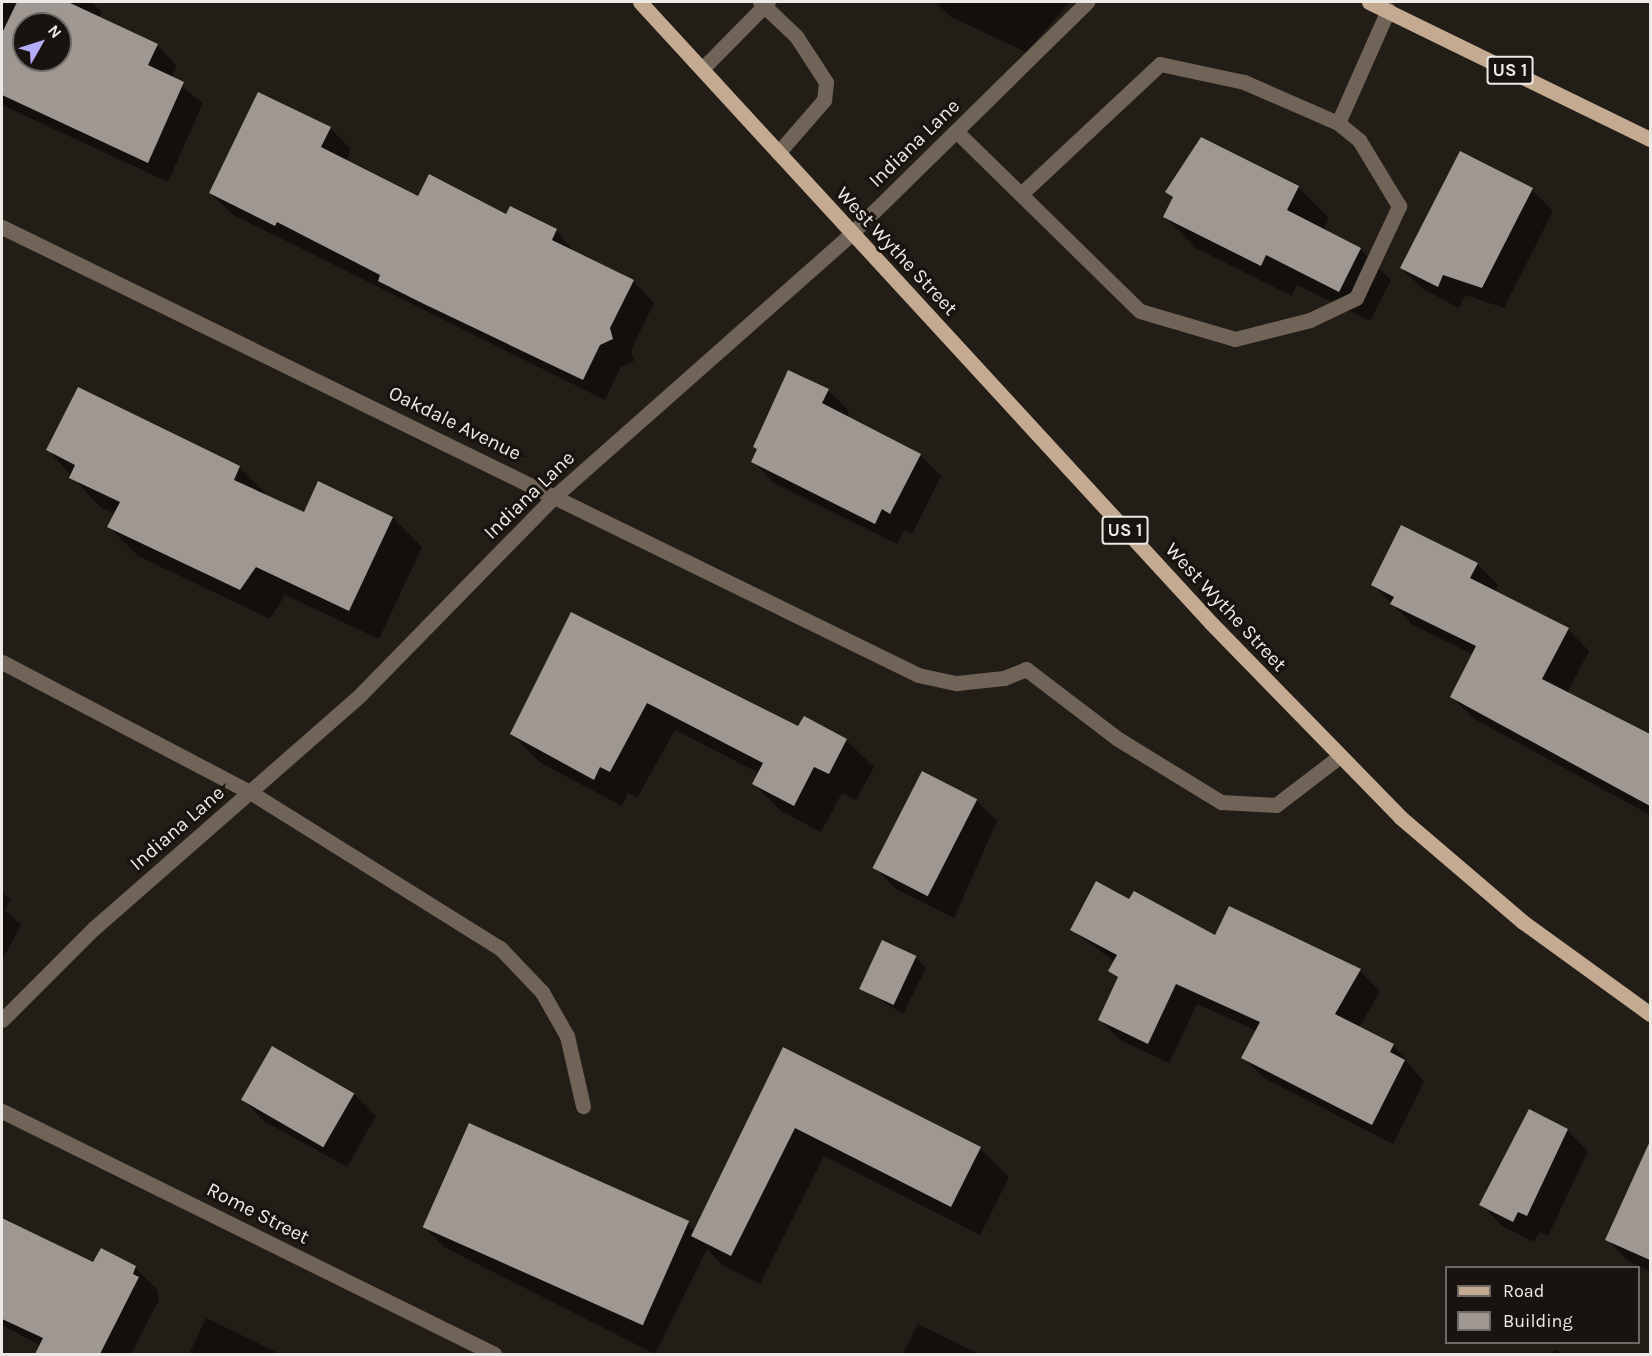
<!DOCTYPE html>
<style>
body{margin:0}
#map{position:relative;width:1652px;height:1356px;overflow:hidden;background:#221d17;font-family:Karla,sans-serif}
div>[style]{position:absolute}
.shadow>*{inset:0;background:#0007}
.building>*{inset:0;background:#9f9791;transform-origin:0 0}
.minor>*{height:15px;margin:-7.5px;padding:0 7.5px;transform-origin:7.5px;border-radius:7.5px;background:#706357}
.major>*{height:15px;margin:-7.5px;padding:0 7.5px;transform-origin:7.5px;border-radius:7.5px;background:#c4aa90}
span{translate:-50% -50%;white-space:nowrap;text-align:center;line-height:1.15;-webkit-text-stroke:6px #19130f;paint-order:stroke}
.shield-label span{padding:2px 4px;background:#19130f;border:2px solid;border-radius:4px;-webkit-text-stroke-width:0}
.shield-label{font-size:18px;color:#edeae6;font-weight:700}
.street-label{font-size:20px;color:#edeae6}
.frame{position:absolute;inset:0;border:3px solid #edeae6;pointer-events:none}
.legend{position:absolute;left:1445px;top:1266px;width:195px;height:78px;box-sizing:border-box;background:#19130f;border:2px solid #6e6965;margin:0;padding:8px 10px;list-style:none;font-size:18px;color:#edeae6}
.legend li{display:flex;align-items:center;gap:12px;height:30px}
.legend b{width:30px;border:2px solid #6e6965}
.north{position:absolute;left:12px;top:12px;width:60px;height:60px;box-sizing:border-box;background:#19130f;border:2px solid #6e6965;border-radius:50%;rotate:51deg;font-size:16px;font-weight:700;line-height:24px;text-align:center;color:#edeae6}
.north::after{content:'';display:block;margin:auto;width:21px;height:27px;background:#b4acf9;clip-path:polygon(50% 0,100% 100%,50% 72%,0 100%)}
</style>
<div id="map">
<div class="shadow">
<i style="clip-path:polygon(evenodd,2px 2px,92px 2px,102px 12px,99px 18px,157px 45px,177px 66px,171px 78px,203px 103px,168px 182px,2px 105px,2px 2px,24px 24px,60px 24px,60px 60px,24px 60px,24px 24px)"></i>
<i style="clip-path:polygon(935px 2px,1070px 2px,1026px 52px,951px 17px)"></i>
<i style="clip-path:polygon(330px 128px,351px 149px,346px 161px,419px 198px,556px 230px,576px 254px,633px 281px,654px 303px,631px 350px,634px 361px,621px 367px,605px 400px,232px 214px,210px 193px)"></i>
<i style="clip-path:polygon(1298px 187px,1329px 218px,1323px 230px,1360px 249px,1391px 280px,1370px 321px,1297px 285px,1292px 296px,1196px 248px,1165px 217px,1174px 199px,1167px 192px)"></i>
<i style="clip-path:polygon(1532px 190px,1553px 211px,1504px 308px,1465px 295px,1459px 308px,1423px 289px,1401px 268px)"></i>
<i style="clip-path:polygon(78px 389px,240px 468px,269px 497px,304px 514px,393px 518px,422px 547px,379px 639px,285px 595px,270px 619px,138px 556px,109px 527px,115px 514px,100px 507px,48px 450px)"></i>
<i style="clip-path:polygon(828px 390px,849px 411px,847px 417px,920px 455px,941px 476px,912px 534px,904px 530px,897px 544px,774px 483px,753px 461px)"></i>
<i style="clip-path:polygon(1477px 564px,1498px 585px,1495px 592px,1568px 629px,1589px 651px,1567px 693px,1650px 736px,1650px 815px,1473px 718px,1452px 697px,1474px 655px,1413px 625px,1373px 585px)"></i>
<i style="clip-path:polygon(572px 614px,799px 728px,846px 740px,874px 767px,856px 800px,842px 793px,821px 832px,781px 811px,754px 784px,759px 773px,675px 730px,637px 798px,628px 793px,622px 806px,539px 762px,512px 734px)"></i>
<i style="clip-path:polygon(976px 800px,997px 821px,954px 918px,896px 889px,875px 868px)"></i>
<i style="clip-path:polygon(2px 891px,11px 900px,5px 910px,21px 925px,2px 961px)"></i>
<i style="clip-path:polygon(1130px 901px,1216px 937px,1360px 971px,1380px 991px,1359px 1028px,1393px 1045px,1424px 1082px,1393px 1144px,1264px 1078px,1243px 1057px,1257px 1031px,1197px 1004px,1169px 1063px,1120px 1040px,1099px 1019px,1119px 979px,1110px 971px,1115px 962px,1072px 930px)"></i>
<i style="clip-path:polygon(915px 957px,926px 968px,903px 1014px,861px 988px)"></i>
<i style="clip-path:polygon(272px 1048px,354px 1094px,376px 1116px,347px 1167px,264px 1121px,243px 1100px)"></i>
<i style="clip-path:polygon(784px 1049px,980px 1148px,1009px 1177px,980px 1235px,824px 1156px,760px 1284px,722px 1265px,707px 1249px,655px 1354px,444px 1247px,423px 1226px,688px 1224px,695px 1231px)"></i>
<i style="clip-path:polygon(1567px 1130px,1588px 1151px,1548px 1236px,1540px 1232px,1534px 1242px,1502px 1226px,1481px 1204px)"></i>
<i style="clip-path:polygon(1626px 1198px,1650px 1210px,1650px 1271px,1628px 1261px,1607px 1239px)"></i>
<i style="clip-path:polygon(2px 1217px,94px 1264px,101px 1250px,135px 1268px,157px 1289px,159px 1300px,131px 1354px,45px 1354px,41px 1346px,2px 1325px)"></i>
<i style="clip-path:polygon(206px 1318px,280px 1354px,189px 1354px)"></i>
<i style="clip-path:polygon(918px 1324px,979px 1354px,903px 1354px)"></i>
<i style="clip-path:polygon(1556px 1350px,1564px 1354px,1553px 1354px)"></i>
</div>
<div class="building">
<i style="clip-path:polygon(evenodd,17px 2px,68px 2px,158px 44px,148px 65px,184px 82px,148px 163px,2px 95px,2px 33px,17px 2px,24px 24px,60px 24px,60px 60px,24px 60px,24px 24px)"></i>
<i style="clip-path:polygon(258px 92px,331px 127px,321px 147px,418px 196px,429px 174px,506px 214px,510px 206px,557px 229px,552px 240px,634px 280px,610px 328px,613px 339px,600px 345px,583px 380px,424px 304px,378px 281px,380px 275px,277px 222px,275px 226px,209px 193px)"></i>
<i style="clip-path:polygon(1201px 137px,1299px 186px,1287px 210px,1361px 248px,1339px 292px,1266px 255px,1261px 266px,1163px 217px,1173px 197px,1165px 192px)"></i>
<i style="clip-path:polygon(1460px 151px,1533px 188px,1482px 288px,1443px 275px,1438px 287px,1400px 268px)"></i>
<i style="clip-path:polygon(788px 370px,829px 389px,822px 403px,921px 454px,890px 514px,882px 509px,875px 524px,751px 462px,757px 449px,753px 447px)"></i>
<i style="clip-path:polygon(78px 387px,240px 466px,234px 480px,304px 512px,318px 481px,393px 517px,349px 611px,256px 567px,240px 590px,107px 527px,120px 502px,69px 478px,75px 465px,46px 450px)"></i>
<i style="clip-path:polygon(1401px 525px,1478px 563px,1470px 578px,1569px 628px,1542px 679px,1650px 734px,1650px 806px,1450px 697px,1476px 646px,1390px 604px,1394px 597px,1371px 585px)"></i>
<i style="clip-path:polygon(571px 612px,798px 726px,804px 716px,847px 739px,829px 774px,814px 767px,794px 806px,752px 784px,763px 763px,647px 703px,610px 772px,600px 767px,594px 780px,510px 734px)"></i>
<i style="left:922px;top:771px;width:62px;height:109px;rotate:27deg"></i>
<i style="clip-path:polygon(1096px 881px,1129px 899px,1134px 891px,1215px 935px,1229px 906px,1361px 969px,1335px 1014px,1394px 1044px,1390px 1052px,1405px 1060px,1372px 1125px,1241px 1058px,1260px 1022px,1176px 984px,1148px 1044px,1098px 1020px,1118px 977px,1108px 971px,1117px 955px,1070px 930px)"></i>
<i style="left:882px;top:940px;width:38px;height:54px;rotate:25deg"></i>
<i style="left:272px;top:1046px;width:95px;height:62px;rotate:30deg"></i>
<i style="clip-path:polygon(783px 1047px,981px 1147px,951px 1207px,795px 1128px,731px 1256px,691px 1236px)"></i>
<i style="clip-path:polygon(1529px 1109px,1568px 1129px,1527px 1216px,1518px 1212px,1513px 1222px,1479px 1205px)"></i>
<i style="left:469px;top:1123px;width:241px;height:114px;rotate:24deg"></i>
<i style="clip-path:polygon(1650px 1141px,1650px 1260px,1605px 1240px)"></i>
<i style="clip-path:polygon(2px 1218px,93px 1262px,101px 1248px,136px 1266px,133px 1274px,139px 1277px,100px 1354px,35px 1354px,43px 1338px,2px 1319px)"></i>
</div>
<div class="minor">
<i style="left:760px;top:2px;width:50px;rotate:43.4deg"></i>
<i style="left:796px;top:36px;width:55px;rotate:56.9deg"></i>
<i style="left:826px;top:82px;width:18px;rotate:96deg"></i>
<i style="left:824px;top:100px;width:70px;rotate:131deg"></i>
<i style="left:702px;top:69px;width:94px;rotate:-45.4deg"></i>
<i style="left:1338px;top:123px;width:124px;rotate:-66.1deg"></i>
<i style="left:956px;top:131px;width:257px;rotate:44.4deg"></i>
<i style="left:1140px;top:311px;width:99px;rotate:16.4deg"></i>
<i style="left:1235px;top:339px;width:77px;rotate:-14.2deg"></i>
<i style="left:1310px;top:320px;width:51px;rotate:-25.6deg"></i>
<i style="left:1356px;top:298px;width:102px;rotate:-64.9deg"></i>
<i style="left:1399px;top:206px;width:77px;rotate:-121.2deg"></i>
<i style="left:1359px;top:140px;width:27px;rotate:-141deg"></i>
<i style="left:1338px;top:123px;width:103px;rotate:-156.4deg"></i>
<i style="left:1244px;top:82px;width:86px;rotate:-167.9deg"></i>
<i style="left:1160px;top:64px;width:190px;rotate:136.9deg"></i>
<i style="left:2px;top:227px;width:1020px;rotate:26.06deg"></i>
<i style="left:918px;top:675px;width:40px;rotate:12deg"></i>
<i style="left:957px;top:683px;width:47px;rotate:-6.1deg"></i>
<i style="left:1004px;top:678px;width:24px;rotate:-22deg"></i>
<i style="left:1026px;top:669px;width:116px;rotate:37.3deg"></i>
<i style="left:1118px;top:739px;width:121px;rotate:31.5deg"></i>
<i style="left:1221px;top:802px;width:55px;rotate:3.1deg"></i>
<i style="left:1276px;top:805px;width:81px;rotate:-37.4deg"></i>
<i style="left:2px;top:662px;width:280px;rotate:27.7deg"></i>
<i style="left:250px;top:792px;width:295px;rotate:32deg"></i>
<i style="left:500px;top:948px;width:61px;rotate:46.3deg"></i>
<i style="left:542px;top:992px;width:51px;rotate:60.4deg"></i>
<i style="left:567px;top:1036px;width:72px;rotate:77.1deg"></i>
<i style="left:2px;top:1020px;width:129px;rotate:-45deg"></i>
<i style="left:93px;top:929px;width:355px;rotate:-41.2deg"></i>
<i style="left:360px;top:695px;width:279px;rotate:-45.6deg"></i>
<i style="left:555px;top:496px;width:397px;rotate:-41.5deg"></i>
<i style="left:852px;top:233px;width:330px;rotate:-44.5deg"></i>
<i style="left:2px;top:1111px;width:549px;rotate:26.28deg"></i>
</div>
<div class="major">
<i style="left:640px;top:2px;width:844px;rotate:47.4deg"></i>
<i style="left:1211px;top:623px;width:271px;rotate:45.7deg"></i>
<i style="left:1400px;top:817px;width:162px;rotate:40.5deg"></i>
<i style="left:1523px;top:922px;width:157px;rotate:35.9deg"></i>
<i style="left:1369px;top:2px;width:313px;rotate:26deg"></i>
</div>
<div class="shield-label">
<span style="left:1510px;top:70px">US 1</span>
<span style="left:1125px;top:530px">US 1</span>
</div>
<div class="street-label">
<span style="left:914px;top:143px;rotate:-44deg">Indiana Lane</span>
<span style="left:897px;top:251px;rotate:47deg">West Wythe Street</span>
<span style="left:455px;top:423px;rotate:26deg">Oakdale Avenue</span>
<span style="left:529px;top:495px;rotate:-44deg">Indiana Lane</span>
<span style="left:1226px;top:607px;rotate:47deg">West Wythe Street</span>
<span style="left:177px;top:828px;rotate:-41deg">Indiana Lane</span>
<span style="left:258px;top:1213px;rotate:27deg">Rome Street</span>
</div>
<div class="frame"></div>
<ul class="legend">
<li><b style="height:8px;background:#c4aa90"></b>Road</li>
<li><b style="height:16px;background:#9f9791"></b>Building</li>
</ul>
<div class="north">N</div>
</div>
